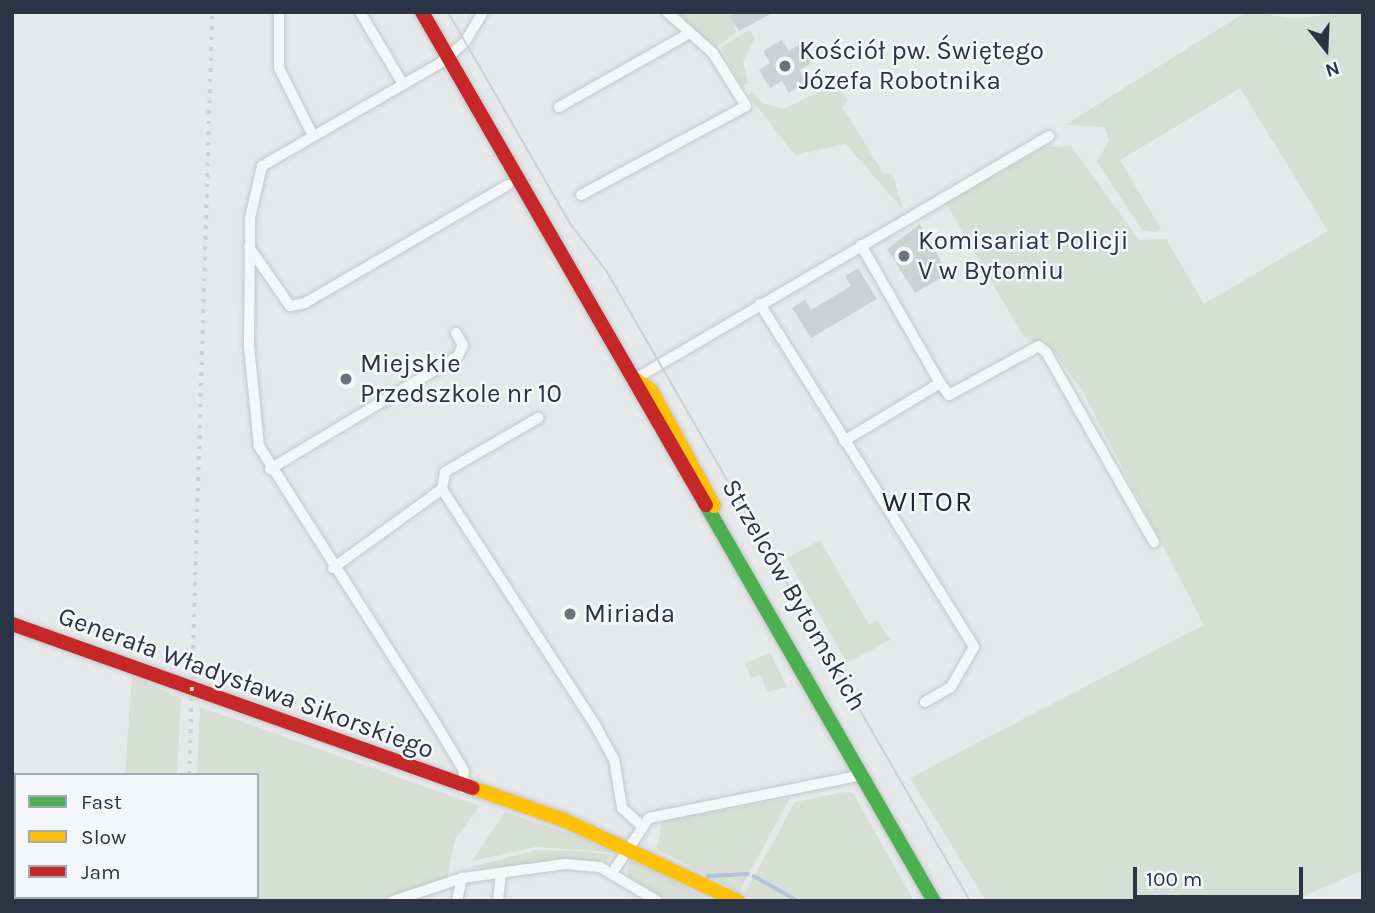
<!DOCTYPE html>
<meta charset="utf-8">
<style>
body{margin:0}
#map{position:relative;width:1375px;height:913px;overflow:hidden;background:#e6e8ea;font-family:Karla,sans-serif}
div>[style]{position:absolute}
.green>*{inset:0;background:#d6ded6}
.stream>*{height:3.5px;margin:-1.75px;padding:0 1.75px;transform-origin:1.75px;border-radius:1.75px;background:#b4c4d5}
.building>*{inset:0;background:#ced0d3}
.roads{filter:drop-shadow(0 0 2px #c4c6c8) drop-shadow(0 0 2px #c4c6c8)}
.street>*{height:10px;margin:-5px;padding:0 5px;transform-origin:5px;border-radius:5px;background:#f5f6f7}
.fast>*{height:14px;margin:-7px;padding:0 7px;transform-origin:7px;border-radius:7px;background:#4caf50}
.slow>*{height:14px;margin:-7px;padding:0 7px;transform-origin:7px;border-radius:7px;background:#ffc107}
.jam>*{height:14px;margin:-7px;padding:0 7px;transform-origin:7px;border-radius:7px;background:#c62828}
.tram>*{height:2px;margin:-1px;padding:0 1px;transform-origin:1px;border-radius:1px;background:#cecfd2}
.rail>*{height:3.5px;margin-top:-1.75px;transform-origin:0;background:repeating-linear-gradient(90deg,#cecfd2 0 3.5px,transparent 0 10.5px)}
.dots>*{width:19px;height:19px;translate:-50% -50%;box-sizing:border-box;border:4px solid #f4f6f9;border-radius:50%}
span{translate:-50% -50%;white-space:nowrap;text-align:center;line-height:1.15;-webkit-text-stroke:5px #f4f6f9;paint-order:stroke}
.poi-label{font-size:26px;color:#2b3445}
.left{translate:0 -50%;text-align:left}
.street-label{font-size:26px;color:#2b3445}
.neighbourhood-label{font-size:28px;color:#1d2536;letter-spacing:2px}
.frame{position:absolute;inset:0;border:14px solid #2b3445;pointer-events:none}
.legend{position:absolute;left:14px;top:773px;width:245px;height:126px;box-sizing:border-box;background:#f4f6f9;border:2px solid #a4a8b1;margin:0;padding:9px 12px;list-style:none;font-size:21px;color:#2b3445}
.legend li{display:flex;align-items:center;gap:14px;height:35px}
.legend b{width:35px;border:2px solid #a4a8b1}
.north{position:absolute;left:1291px;top:14px;width:70px;height:70px;-webkit-text-stroke:5px #f4f6f9;paint-order:stroke;rotate:162deg;font-size:19px;font-weight:700;line-height:28px;text-align:center;color:#2b3445}
.north::after{content:'';display:block;margin:auto;width:24px;height:32px;background:#2b3445;clip-path:polygon(50% 0,100% 100%,50% 72%,0 100%)}
.scale{position:absolute;left:1133px;top:867px;width:170px;height:32px;box-sizing:border-box;border:4px solid #2b3445;border-top:0;padding-left:9px;font-size:21px;line-height:24px;white-space:nowrap;color:#2b3445;-webkit-text-stroke:5px #f4f6f9;paint-order:stroke}
</style>
<div id="map">
<div class="green">
<i style="clip-path:polygon(678px 12px,731px 12px,736px 33px,717px 47px,731px 70px)"></i>
<i style="clip-path:polygon(1246px 12px,1295px 18px,1363px 12px,1363px 870px,1292px 901px,986px 901px,910px 778px,1204px 625px,1083px 392px,1055px 352px,1023px 336px,946px 203px,1043px 147px,1071px 146px,1139px 240px,1166px 239px,1204px 304px,1328px 231px,1240px 88px,1120px 160px,1161px 229px,1155px 232px,1142px 230px,1097px 162px,1109px 140px,1105px 127px,1065px 125px)"></i>
<i style="clip-path:polygon(749px 30px,755px 38px,743px 61px,748px 83px,742px 86px,721px 47px)"></i>
<i style="clip-path:polygon(825px 89px,841px 91px,848px 100px,842px 107px,884px 174px,892px 173px,903px 210px,846px 144px,795px 155px,748px 95px,753px 92px,762px 103px,784px 109px)"></i>
<i style="clip-path:polygon(820px 540px,869px 625px,877px 620px,890px 640px,847px 663px,787px 558px)"></i>
<i style="clip-path:polygon(770px 653px,787px 687px,767px 692px,761px 675px,751px 678px,745px 663px)"></i>
<i style="clip-path:polygon(132px 676px,181px 698px,177px 775px,125px 775px)"></i>
<i style="clip-path:polygon(200px 707px,480px 806px,455px 839px,447px 879px,376px 901px,193px 901px,257px 897px,257px 775px,197px 775px)"></i>
<i style="clip-path:polygon(845px 792px,853px 793px,914px 901px,755px 901px,744px 895px,795px 802px)"></i>
<i style="clip-path:polygon(790px 798px,739px 892px,657px 849px,662px 821px)"></i>
<i style="clip-path:polygon(505px 812px,580px 837px,612px 852px,535px 847px,472px 861px)"></i>
<i style="clip-path:polygon(535px 850px,584px 851px,612px 855px,604px 864px,471px 867px)"></i>
<i style="clip-path:polygon(629px 860px,665px 875px,709px 901px,670px 901px,628px 877px)"></i>
</div>
<div class="stream">
<i style="left:708px;top:876px;width:40px;rotate:-2.9deg"></i>
<i style="left:754px;top:876px;width:51px;rotate:29.6deg"></i>
</div>
<div class="building">
<i style="clip-path:polygon(735px 12px,774px 12px,739px 31px,729px 16px)"></i>
<i style="clip-path:polygon(782px 40px,789px 51px,800px 44px,812px 63px,800px 70px,807px 81px,789px 93px,782px 81px,770px 88px,759px 70px,770px 63px,763px 51px)"></i>
<i style="clip-path:polygon(920px 224px,948px 274px,915px 293px,887px 249px)"></i>
<i style="clip-path:polygon(858px 268px,877px 299px,811px 338px,792px 308px,805px 300px,811px 310px,851px 286px,845px 276px)"></i>
</div>
<div class="roads">
<div class="street">
<i style="left:279px;top:12px;width:56px;rotate:90deg"></i>
<i style="left:279px;top:68px;width:74px;rotate:63.4deg"></i>
<i style="left:360px;top:12px;width:84px;rotate:59.2deg"></i>
<i style="left:559px;top:107px;width:150px;rotate:-29.5deg"></i>
<i style="left:581px;top:195px;width:187px;rotate:-28.3deg"></i>
<i style="left:746px;top:106px;width:62px;rotate:-121.9deg"></i>
<i style="left:713px;top:53px;width:62px;rotate:-138.3deg"></i>
<i style="left:249px;top:247px;width:72px;rotate:55.2deg"></i>
<i style="left:290px;top:306px;width:15px;rotate:-11deg"></i>
<i style="left:305px;top:303px;width:235px;rotate:-30.2deg"></i>
<i style="left:760px;top:304px;width:404px;rotate:58deg"></i>
<i style="left:974px;top:647px;width:46px;rotate:119.9deg"></i>
<i style="left:951px;top:687px;width:30px;rotate:150deg"></i>
<i style="left:635px;top:379px;width:480px;rotate:-30.4deg"></i>
<i style="left:940px;top:383px;width:15px;rotate:53deg"></i>
<i style="left:949px;top:395px;width:102px;rotate:-28.6deg"></i>
<i style="left:1039px;top:346px;width:9px;rotate:41deg"></i>
<i style="left:1046px;top:352px;width:219px;rotate:60.4deg"></i>
<i style="left:844px;top:441px;width:112px;rotate:-31.1deg"></i>
<i style="left:940px;top:383px;width:159px;rotate:-119.8deg"></i>
<i style="left:270px;top:469px;width:219px;rotate:-31deg"></i>
<i style="left:458px;top:356px;width:12px;rotate:-66deg"></i>
<i style="left:463px;top:345px;width:14px;rotate:-120deg"></i>
<i style="left:442px;top:489px;width:281px;rotate:57deg"></i>
<i style="left:595px;top:725px;width:39px;rotate:61deg"></i>
<i style="left:614px;top:759px;width:50px;rotate:80.7deg"></i>
<i style="left:622px;top:808px;width:24px;rotate:42deg"></i>
<i style="left:333px;top:568px;width:135px;rotate:-35.9deg"></i>
<i style="left:442px;top:489px;width:17px;rotate:-80deg"></i>
<i style="left:445px;top:472px;width:108px;rotate:-30.1deg"></i>
<i style="left:463px;top:788px;width:17px;rotate:-87deg"></i>
<i style="left:464px;top:771px;width:55px;rotate:-120.8deg"></i>
<i style="left:436px;top:724px;width:330px;rotate:-122.5deg"></i>
<i style="left:259px;top:446px;width:101px;rotate:-95.7deg"></i>
<i style="left:249px;top:345px;width:127px;rotate:-89.5deg"></i>
<i style="left:250px;top:218px;width:53px;rotate:-77deg"></i>
<i style="left:262px;top:166px;width:204px;rotate:-30deg"></i>
<i style="left:439px;top:64px;width:34px;rotate:-40deg"></i>
<i style="left:465px;top:42px;width:35px;rotate:-59deg"></i>
<i style="left:12px;top:817px;width:4px;rotate:14deg"></i>
<i style="left:612px;top:873px;width:66px;rotate:-56.1deg"></i>
<i style="left:649px;top:818px;width:212px;rotate:-11.4deg"></i>
<i style="left:393px;top:901px;width:73px;rotate:-18.4deg"></i>
<i style="left:462px;top:878px;width:104px;rotate:-7.7deg"></i>
<i style="left:565px;top:864px;width:35px;rotate:5deg"></i>
<i style="left:600px;top:867px;width:66px;rotate:30.8deg"></i>
<i style="left:457px;top:901px;width:24px;rotate:-78deg"></i>
<i style="left:498px;top:901px;width:28px;rotate:-84deg"></i>
</div>
<div class="fast">
<i style="left:706px;top:505px;width:457px;rotate:60.1deg"></i>
</div>
<div class="slow">
<i style="left:635px;top:379px;width:19px;rotate:35deg"></i>
<i style="left:651px;top:390px;width:132px;rotate:61.5deg"></i>
<i style="left:473px;top:788px;width:96px;rotate:19.4deg"></i>
<i style="left:564px;top:820px;width:192px;rotate:25deg"></i>
</div>
<div class="jam">
<i style="left:422px;top:12px;width:569px;rotate:60.06deg"></i>
<i style="left:12px;top:624px;width:489px;rotate:19.6deg"></i>
</div>
</div>
<div class="tram">
<i style="left:448px;top:12px;width:246px;rotate:60deg"></i>
<i style="left:571px;top:225px;width:59px;rotate:52.5deg"></i>
<i style="left:607px;top:272px;width:726px;rotate:60.01deg"></i>
</div>
<div class="rail">
<i style="left:189px;top:775px;width:763px;rotate:-88.27deg"></i>
<i style="left:184px;top:901px;width:4px;rotate:-90deg"></i>
</div>
<div class="dots">
<i style="left:785px;top:66px;background:#6c737f"></i>
<i style="left:904px;top:256px;background:#6c737f"></i>
<i style="left:346px;top:379px;background:#6c737f"></i>
<i style="left:570px;top:614px;background:#6c737f"></i>
</div>
<div class="poi-label">
<span class="left" style="left:799px;top:66px">Kościół pw. Świętego<br>Józefa Robotnika</span>
<span class="left" style="left:918px;top:256px">Komisariat Policji<br>V w Bytomiu</span>
<span class="left" style="left:360px;top:379px">Miejskie<br>Przedszkole nr 10</span>
<span class="left" style="left:584px;top:614px">Miriada</span>
</div>
<div class="street-label">
<span style="left:794px;top:595px;rotate:60deg">Strzelców Bytomskich</span>
<span style="left:246px;top:683px;rotate:20deg">Generała Władysława Sikorskiego</span>
</div>
<div class="neighbourhood-label">
<span style="left:928px;top:502px">WITOR</span>
</div>
<div class="frame"></div>
<ul class="legend">
<li><b style="height:9px;background:#4caf50"></b>Fast</li>
<li><b style="height:9px;background:#ffc107"></b>Slow</li>
<li><b style="height:9px;background:#c62828"></b>Jam</li>
</ul>
<div class="north">N</div>
<div class="scale">100 m</div>
</div>
